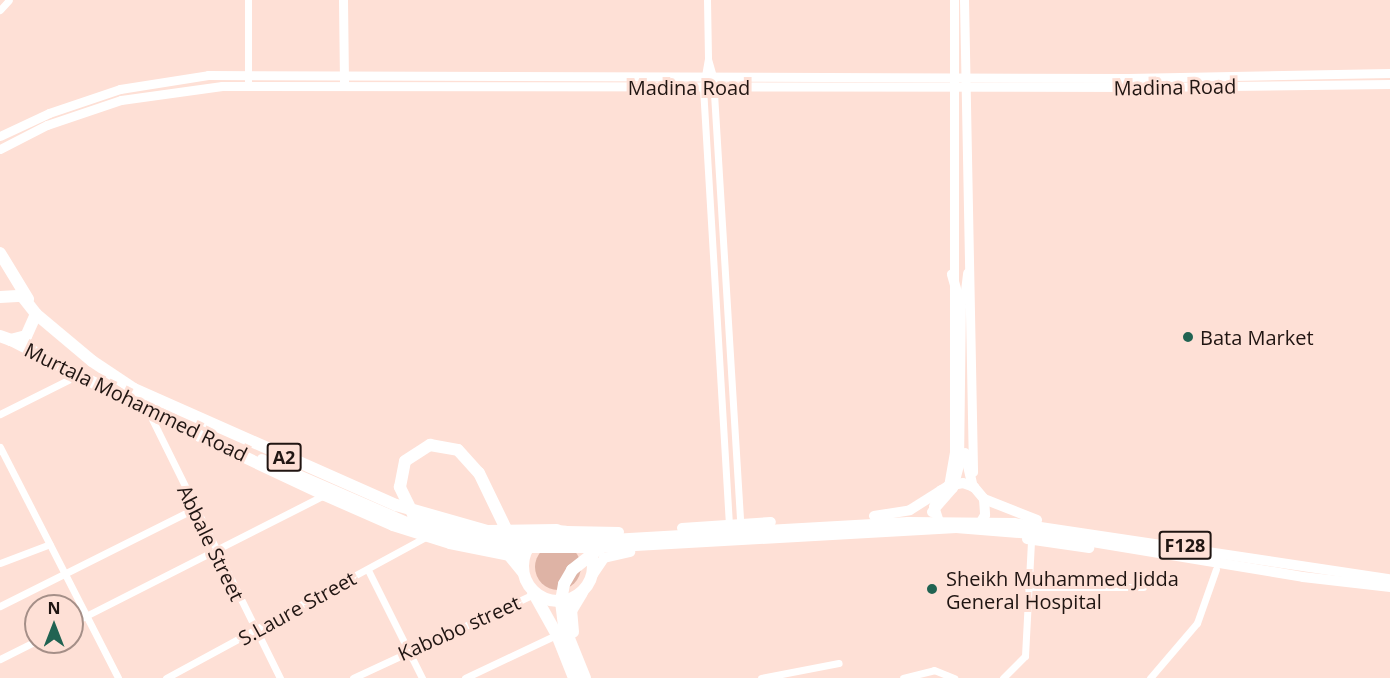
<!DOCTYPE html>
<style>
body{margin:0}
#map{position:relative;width:1390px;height:678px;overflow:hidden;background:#fee0d6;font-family:"Open Sans",sans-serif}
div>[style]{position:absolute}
.green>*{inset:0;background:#deb3a5}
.round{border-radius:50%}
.street>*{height:7px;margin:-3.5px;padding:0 3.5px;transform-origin:3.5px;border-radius:3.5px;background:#fff}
.secondary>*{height:9px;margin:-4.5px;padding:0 4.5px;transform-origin:4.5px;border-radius:4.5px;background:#fff}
.primary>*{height:10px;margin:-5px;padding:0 5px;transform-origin:5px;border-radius:5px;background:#fff}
.highway>*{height:12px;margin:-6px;padding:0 6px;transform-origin:6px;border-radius:6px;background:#fff}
.highway>.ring{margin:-6px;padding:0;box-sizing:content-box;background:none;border:12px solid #fff;border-radius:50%}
.dots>*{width:16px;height:16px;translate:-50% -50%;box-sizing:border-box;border:3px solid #fee0d6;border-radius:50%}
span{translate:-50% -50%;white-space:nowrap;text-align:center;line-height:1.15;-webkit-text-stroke:6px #fee0d6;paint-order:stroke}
.shield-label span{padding:2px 4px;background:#fee0d6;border:2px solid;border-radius:4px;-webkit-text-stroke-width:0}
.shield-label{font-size:18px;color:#201512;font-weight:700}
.street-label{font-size:20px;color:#201512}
.poi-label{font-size:20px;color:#201512}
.left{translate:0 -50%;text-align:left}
.north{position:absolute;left:24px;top:594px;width:60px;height:60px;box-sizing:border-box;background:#fee0d6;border:2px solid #a58f88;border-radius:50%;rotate:0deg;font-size:16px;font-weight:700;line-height:24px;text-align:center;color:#201512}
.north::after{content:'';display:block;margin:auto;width:21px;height:27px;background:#216352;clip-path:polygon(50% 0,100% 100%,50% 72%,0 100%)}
</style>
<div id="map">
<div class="green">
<i class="round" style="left:535px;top:544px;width:46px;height:46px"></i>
</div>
<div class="street">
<i style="left:248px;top:0;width:85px;rotate:90deg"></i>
<i style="left:707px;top:0;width:59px;rotate:89deg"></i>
<i style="left:0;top:10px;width:13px;rotate:-48deg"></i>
<i style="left:148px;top:411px;width:298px;rotate:63.7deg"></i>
<i style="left:0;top:414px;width:87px;rotate:-26.6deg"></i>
<i style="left:0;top:447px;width:259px;rotate:62.9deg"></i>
<i style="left:729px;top:525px;width:439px;rotate:-93.4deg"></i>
<i style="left:703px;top:87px;width:28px;rotate:-80deg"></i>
<i style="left:708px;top:59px;width:19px;rotate:74deg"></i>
<i style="left:713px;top:77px;width:448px;rotate:86.5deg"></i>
<i style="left:0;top:563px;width:53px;rotate:-20.8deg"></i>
<i style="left:368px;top:570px;width:121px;rotate:63.4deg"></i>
<i style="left:1028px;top:587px;width:115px"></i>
<i style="left:0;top:606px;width:217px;rotate:-26.6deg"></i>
<i style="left:72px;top:623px;width:283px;rotate:-26.9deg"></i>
<i style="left:0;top:659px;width:40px;rotate:-26.6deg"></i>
<i style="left:166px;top:678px;width:297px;rotate:-28.5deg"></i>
<i style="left:353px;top:678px;width:200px;rotate:-24.9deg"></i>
<i style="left:465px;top:678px;width:103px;rotate:-25.3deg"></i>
<i style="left:761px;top:678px;width:79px;rotate:-10.9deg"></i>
<i style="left:903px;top:678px;width:32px;rotate:-14deg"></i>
<i style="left:934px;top:670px;width:22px;rotate:22deg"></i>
<i style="left:1003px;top:678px;width:31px;rotate:-45deg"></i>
<i style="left:1025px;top:656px;width:116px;rotate:-87deg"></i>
<i style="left:1150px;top:678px;width:72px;rotate:-49.5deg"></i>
<i style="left:1197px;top:623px;width:57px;rotate:-70.6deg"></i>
</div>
<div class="secondary">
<i style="left:343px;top:0;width:82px;rotate:89.3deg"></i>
<i style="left:964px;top:0;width:472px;rotate:88.9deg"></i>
<i style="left:0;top:136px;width:54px;rotate:-25.1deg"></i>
<i style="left:49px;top:113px;width:75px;rotate:-18.7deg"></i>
<i style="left:120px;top:89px;width:89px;rotate:-9deg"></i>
<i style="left:208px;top:75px;width:920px;rotate:0.19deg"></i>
<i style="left:1128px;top:78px;width:262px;rotate:-1.1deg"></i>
<i style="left:0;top:149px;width:53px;rotate:-27.1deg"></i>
<i style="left:47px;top:125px;width:78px;rotate:-18.7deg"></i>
<i style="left:121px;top:100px;width:102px;rotate:-7.9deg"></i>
<i style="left:222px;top:86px;width:922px;rotate:0.06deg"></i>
<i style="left:1144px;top:87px;width:246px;rotate:-0.7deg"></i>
<i style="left:948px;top:486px;width:35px;rotate:-80deg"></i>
<i style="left:954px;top:452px;width:452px;rotate:-90deg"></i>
</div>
<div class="primary">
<i style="left:965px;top:299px;width:26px;rotate:-83deg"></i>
<i style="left:965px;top:453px;width:35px;rotate:77deg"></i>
<i style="left:262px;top:459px;width:168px;rotate:23.5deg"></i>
<i style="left:416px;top:526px;width:105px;rotate:12.1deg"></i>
<i style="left:519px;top:548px;width:81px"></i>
<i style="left:600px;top:548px;width:357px;rotate:-3.2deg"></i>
<i style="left:956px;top:528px;width:100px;rotate:4.6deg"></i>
<i style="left:1056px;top:536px;width:250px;rotate:9.4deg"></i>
<i style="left:1303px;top:577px;width:88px;rotate:6.6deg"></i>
<i style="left:984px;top:499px;width:57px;rotate:21.6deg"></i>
<i style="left:932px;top:512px;width:32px;rotate:-49deg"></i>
<i style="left:953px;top:488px;width:24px;rotate:-75deg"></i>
<i style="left:959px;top:465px;width:159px;rotate:-89.3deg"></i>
<i style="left:961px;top:306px;width:33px;rotate:-106deg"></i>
<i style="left:412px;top:515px;width:78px;rotate:15.6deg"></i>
<i style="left:487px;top:536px;width:73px;rotate:4.7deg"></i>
<i style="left:560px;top:542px;width:349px;rotate:-3.3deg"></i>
<i style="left:908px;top:522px;width:106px;rotate:0.5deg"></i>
<i style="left:1014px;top:523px;width:380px;rotate:8.5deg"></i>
<i style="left:874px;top:516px;width:36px;rotate:-9deg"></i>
<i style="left:910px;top:510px;width:45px;rotate:-32.3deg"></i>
<i style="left:948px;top:486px;width:15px;rotate:-11deg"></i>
<i style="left:963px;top:483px;width:12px;rotate:20deg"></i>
<i style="left:974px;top:487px;width:16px;rotate:50deg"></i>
<i style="left:984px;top:499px;width:16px;rotate:86deg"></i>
<i style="left:985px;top:515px;width:14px;rotate:120deg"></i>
<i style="left:940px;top:525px;width:19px;rotate:-108deg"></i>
<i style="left:934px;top:507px;width:18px;rotate:-68deg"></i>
<i style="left:682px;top:528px;width:89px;rotate:-3.9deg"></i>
<i style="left:567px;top:531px;width:52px;rotate:1.1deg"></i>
<i style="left:1027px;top:539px;width:63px;rotate:8.3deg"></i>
<i style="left:592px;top:576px;width:22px;rotate:-56deg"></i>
<i style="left:604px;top:558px;width:27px;rotate:-13deg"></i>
</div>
<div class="highway">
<i style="left:0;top:253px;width:54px;rotate:58.7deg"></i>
<i style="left:0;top:297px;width:22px;rotate:-3deg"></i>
<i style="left:22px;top:296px;width:23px;rotate:52deg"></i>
<i style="left:36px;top:314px;width:24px;rotate:114deg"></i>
<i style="left:26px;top:336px;width:16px;rotate:165deg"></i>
<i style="left:11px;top:340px;width:12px;rotate:-160deg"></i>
<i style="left:36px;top:314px;width:73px;rotate:40deg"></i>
<i style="left:92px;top:361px;width:50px;rotate:33.7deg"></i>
<i style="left:134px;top:389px;width:287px;rotate:23.9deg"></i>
<i style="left:396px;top:505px;width:95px;rotate:15.9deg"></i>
<i style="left:487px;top:531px;width:70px;rotate:-0.8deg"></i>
<i style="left:11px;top:340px;width:179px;rotate:27.3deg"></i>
<i style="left:170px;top:422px;width:171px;rotate:25.2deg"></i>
<i style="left:325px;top:495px;width:74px;rotate:23.8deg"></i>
<i style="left:393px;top:525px;width:60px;rotate:17.5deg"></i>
<i style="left:450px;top:543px;width:60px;rotate:11.5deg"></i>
<i style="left:509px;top:555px;width:22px;rotate:51deg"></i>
<i style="left:412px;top:512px;width:28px;rotate:-116deg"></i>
<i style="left:400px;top:487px;width:26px;rotate:-79deg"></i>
<i style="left:405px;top:461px;width:30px;rotate:-33deg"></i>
<i style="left:430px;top:445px;width:28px;rotate:10deg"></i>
<i style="left:458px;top:450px;width:31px;rotate:48deg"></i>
<i style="left:479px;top:473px;width:99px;rotate:64.2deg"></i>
<i class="ring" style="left:523px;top:531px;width:58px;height:58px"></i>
<i style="left:533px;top:592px;width:49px;rotate:60.8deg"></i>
<i style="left:557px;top:635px;width:46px;rotate:68.4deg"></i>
<i style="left:573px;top:632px;width:21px;rotate:-95deg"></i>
<i style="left:571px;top:611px;width:21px;rotate:-59deg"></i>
<i style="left:585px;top:678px;width:56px;rotate:-112deg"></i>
<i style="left:564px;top:626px;width:25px;rotate:-97deg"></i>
<i style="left:561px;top:601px;width:17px;rotate:-80deg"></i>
<i style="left:564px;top:584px;width:16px;rotate:-60deg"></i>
<i style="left:572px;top:570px;width:36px;rotate:-38deg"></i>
</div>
<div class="dots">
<i style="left:1188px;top:337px;background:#216352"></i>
<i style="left:932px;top:589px;background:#216352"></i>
</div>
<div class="shield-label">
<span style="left:284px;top:457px">A2</span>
<span style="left:1185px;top:545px">F128</span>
</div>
<div class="street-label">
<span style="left:689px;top:87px">Madina Road</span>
<span style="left:1175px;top:87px;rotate:-1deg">Madina Road</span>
<span style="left:136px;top:402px;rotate:26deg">Murtala Mohammed Road</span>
<span style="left:211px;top:543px;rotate:64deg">Abbale Street</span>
<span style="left:297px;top:608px;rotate:-29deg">S.Laure Street</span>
<span style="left:459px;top:628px;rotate:-24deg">Kabobo street</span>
</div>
<div class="poi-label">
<span class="left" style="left:1200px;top:337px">Bata Market</span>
<span class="left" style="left:946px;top:590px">Sheikh Muhammed Jidda<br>General Hospital</span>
</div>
<div class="north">N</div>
</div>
